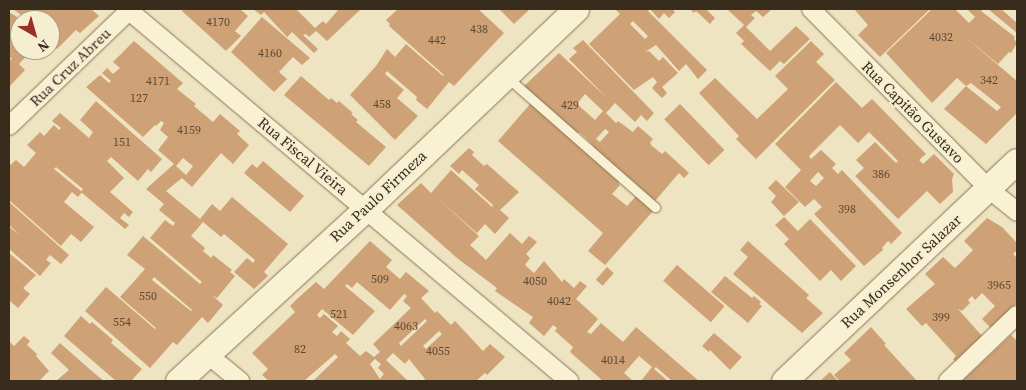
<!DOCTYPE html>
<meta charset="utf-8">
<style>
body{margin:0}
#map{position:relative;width:1026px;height:390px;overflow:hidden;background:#efe4c1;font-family:"Source Serif 4",serif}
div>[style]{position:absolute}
.building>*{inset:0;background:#cea176;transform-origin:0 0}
.roads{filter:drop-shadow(0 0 1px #887558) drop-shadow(0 0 1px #887558)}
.lane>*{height:9px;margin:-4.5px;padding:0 4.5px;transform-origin:4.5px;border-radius:4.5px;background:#f9f1d4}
.street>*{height:18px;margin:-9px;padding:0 9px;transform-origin:9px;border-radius:9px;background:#f9f1d4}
.secondary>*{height:25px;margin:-12.5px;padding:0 12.5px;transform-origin:12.5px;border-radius:12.5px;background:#f9f1d4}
span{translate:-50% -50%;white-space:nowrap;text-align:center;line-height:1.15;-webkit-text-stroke:4px #f6eed1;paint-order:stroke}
.number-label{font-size:12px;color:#5e4933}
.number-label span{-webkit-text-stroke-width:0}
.street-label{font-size:15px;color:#382c1d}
.frame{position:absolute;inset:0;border:10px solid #382c1d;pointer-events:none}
.north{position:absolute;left:10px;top:10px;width:50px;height:50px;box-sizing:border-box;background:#f6eed1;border:1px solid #aaa089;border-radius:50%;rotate:142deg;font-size:14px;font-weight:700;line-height:20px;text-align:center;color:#382c1d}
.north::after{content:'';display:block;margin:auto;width:18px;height:22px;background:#992f27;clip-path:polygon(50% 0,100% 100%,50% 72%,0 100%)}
</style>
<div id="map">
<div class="building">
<i style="clip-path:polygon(13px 9px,91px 9px,99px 16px,80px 33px,76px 30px,57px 49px,50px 43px,50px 20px,28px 20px)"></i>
<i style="clip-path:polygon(184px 9px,240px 9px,248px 16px,235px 31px,241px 36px,226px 51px,182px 11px)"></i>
<i style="clip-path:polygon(253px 9px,296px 9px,315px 28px,323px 21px,326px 24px,339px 9px,361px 9px,327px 41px,316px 31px,309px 37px,306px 34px,303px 35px,318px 49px,314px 53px,292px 32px,287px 37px,264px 12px,261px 15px)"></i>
<i style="clip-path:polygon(398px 9px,478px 9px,504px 33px,454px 86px,449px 82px,427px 109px,416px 100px,417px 97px,387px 71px,385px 74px,404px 90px,397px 98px,418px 116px,395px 140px,350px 95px,376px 66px,387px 49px,395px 57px,406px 44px,443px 76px,444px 75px,389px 26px,390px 24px,386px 20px)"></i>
<i style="clip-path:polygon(499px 9px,530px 9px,514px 24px)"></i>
<i style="clip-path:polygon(evenodd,615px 9px,672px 9px,675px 12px,669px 18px,664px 13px,659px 19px,650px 9px,648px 11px,707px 70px,698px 79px,686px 64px,679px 71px,656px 45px,645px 52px,649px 51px,659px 61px,663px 57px,678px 73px,662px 87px,667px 93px,662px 98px,652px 88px,657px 82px,653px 77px,634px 90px,589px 44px,620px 14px,615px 9px,633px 21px,648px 36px,645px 39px,630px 24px,633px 21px)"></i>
<i style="clip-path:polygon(690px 9px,706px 9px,715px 18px,710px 24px,696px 11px,694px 13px)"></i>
<i style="clip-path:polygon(727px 9px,772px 9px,763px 17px,756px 11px,751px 15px,755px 18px,746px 27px,770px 51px,796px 26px,810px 39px,784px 64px,780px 61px,770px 71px,741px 44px,744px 41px,736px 33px,744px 25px)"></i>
<i style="clip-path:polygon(854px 9px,930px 9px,880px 57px,858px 35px,868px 25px)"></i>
<i style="clip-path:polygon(evenodd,932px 9px,958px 9px,956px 10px,969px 23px,975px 17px,967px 9px,983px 9px,981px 11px,1015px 37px,1014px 39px,1017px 43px,1011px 53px,1009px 52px,998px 64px,959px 32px,1017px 81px,1017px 113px,986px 144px,944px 109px,966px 86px,957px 78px,932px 103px,886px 53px,932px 9px,971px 83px,1001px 107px,997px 111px,966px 86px,971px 83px)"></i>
<i style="clip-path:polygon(988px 9px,1001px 9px,1017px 23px,1017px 33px)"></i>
<i style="clip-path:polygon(9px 12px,22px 20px,20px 20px,20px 50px,32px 50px,19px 64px,25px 70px,9px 87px,9px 60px,12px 59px,9px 56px)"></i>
<i style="clip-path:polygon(262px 17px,310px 58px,302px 65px,293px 57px,279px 72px,287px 79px,274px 92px,231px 52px)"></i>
<i style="clip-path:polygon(evenodd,583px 40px,654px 113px,647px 121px,641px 115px,635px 122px,615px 103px,606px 113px,616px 123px,618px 121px,633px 132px,638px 126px,653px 139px,650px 143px,652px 146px,662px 154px,665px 151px,689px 173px,684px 178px,679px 173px,655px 201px,644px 191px,641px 193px,592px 152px,595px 148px,585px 137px,579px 132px,577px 135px,522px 88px,559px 53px,608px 99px,569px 59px,577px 52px,573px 48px,583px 40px,585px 94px,603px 111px,595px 120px,577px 104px,585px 94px,583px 40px,605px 129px,609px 132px,600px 142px,596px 139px,605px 129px)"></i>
<i style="clip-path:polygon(evenodd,134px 41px,183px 83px,177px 89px,196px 104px,194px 106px,213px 122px,220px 114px,240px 131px,237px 134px,249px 145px,233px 164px,221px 153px,192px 187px,182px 178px,166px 191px,200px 219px,212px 204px,220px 211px,232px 197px,288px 244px,264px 272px,268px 276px,254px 289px,234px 272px,247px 258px,253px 263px,255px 260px,224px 234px,221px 237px,203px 222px,191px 236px,205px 248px,203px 251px,211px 258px,213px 255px,232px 270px,230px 272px,235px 276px,217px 298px,212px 295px,223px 305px,208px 323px,202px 317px,177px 345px,173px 342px,150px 368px,85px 311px,106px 287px,155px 329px,156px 328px,120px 297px,145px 269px,127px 255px,143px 236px,200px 284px,202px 282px,150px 238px,165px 220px,173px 226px,175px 223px,159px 210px,164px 204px,146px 189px,174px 164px,158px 150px,168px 137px,160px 130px,164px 123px,161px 121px,156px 126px,155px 125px,143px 137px,86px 87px,100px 75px,109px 83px,111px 81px,102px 73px,107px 68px,113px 74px,120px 68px,113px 62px,134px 41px,183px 158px,193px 166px,186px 175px,176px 166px,183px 158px,134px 41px,154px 277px,192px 310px,191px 311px,152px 280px,154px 277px)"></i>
<i style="clip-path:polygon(811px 41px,824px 54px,816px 62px,835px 80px,756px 159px,736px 139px,739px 136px,699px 93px,715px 78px,757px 119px,788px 89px,775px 76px)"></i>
<i style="clip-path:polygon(301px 76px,329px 100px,331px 98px,337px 103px,339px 101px,353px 113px,351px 114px,358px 120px,356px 122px,386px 147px,369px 166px,284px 95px)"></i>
<i style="clip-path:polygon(evenodd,836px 82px,862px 108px,872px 99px,926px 154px,919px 160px,923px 164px,934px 154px,954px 174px,952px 179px,953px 192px,940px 204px,927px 191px,898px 219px,855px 176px,864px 168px,856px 160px,875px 142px,896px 163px,898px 161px,869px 132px,858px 143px,840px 125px,809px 156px,811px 159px,821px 150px,836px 164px,832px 168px,838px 174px,842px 170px,902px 233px,891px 244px,888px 241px,882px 248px,883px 250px,864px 266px,814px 214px,822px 207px,814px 199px,805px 207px,785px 187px,801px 170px,775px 144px,836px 82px,818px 172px,824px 178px,816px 186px,810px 181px,818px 172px)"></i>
<i style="clip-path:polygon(96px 101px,162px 159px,151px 172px,148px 169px,138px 181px,111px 157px,107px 161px,124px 178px,110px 192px,133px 212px,129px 217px,124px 213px,120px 218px,129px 225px,125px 229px,81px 192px,83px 189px,56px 167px,54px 169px,82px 192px,78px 197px,72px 192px,64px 202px,94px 227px,81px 242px,71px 234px,61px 246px,9px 200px,9px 166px,16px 160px,24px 167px,36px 153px,27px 145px,40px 132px,44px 136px,54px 125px,59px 130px,61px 128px,52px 121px,60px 113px,89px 138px,93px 132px,80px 120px)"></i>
<i style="clip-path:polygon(531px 103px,620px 181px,618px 183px,620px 185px,612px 194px,627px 206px,637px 195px,654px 210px,605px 265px,588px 251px,603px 233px,498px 141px)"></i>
<i style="left:680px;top:104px;width:64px;height:22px;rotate:46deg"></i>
<i style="clip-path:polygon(469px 148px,474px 152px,472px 155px,484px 166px,487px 164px,519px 192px,500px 210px,509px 218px,495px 234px,485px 224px,477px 233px,437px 198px,479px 236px,470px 245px,486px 260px,510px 233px,522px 244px,529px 236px,537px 242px,526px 254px,530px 258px,525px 265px,534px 273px,544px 261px,562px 282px,564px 279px,574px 288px,580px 281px,587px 286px,576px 299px,598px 319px,587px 332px,591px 334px,601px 323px,623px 342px,636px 327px,699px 381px,672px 381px,656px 367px,654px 369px,668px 381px,641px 381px,652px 367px,639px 356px,624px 373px,633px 381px,603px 381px,570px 352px,573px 347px,555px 331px,557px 328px,553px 325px,544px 336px,529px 323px,533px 317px,495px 291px,497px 288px,457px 258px,397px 205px,421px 183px,431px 193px,451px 170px,492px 207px,493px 205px,475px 189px,479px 185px,462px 170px,459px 174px,450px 166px)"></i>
<i style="clip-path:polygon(263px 161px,304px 196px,290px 212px,244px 173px,252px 164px,257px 168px)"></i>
<i style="clip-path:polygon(776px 180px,799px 202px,784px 216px,771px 202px,776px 196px,768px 188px)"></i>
<i style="clip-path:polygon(9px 202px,69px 255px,61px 264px,50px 255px,46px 260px,51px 263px,40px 276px,9px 249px,9px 227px,19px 234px,9px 225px)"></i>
<i style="clip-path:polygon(784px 217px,798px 231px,810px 219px,856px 266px,841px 281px,831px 270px,820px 281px,784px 244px,789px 239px,775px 225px)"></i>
<i style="clip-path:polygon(987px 218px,1002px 227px,1017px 243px,1017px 250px,1013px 254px,1017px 258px,1017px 303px,992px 329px,982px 319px,995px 306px,982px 293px,975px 300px,972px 296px,968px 300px,970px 303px,962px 311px,958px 309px,983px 337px,956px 362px,953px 359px,956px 356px,926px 323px,922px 326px,906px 309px,935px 284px,925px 274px,943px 257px,955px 268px,973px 250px,964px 241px)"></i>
<i style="clip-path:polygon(evenodd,370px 241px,392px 260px,386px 267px,400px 279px,406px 272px,429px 291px,421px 298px,435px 313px,437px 311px,451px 325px,455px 321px,483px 351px,490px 344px,505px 357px,487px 375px,485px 373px,476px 381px,423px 381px,425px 379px,409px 359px,405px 364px,393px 353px,386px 360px,408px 381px,313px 381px,338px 357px,335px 354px,304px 381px,269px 381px,262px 375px,268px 369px,252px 353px,295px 312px,290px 306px,298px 298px,316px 282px,324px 289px,370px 241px,357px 282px,390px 310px,404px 294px,407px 296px,403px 301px,411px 308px,373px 344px,380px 352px,374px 357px,366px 351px,360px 356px,346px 343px,350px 339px,341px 331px,337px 336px,332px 332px,338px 326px,324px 314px,320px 318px,317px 315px,322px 309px,353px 335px,375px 311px,345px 286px,347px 284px,352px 288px,357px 282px,370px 241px,425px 319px,427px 321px,401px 346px,399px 343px,425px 319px,370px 241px,439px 331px,442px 334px,426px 349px,423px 346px,439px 331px,370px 241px,375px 359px,381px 364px,378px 368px,384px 374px,380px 379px,370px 364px,375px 359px)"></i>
<i style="clip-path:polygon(748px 241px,809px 295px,806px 298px,823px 313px,802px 333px,733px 274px,748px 257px,740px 250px)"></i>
<i style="clip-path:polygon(9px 253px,36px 275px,23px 288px,30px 294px,18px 308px,9px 300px)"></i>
<i style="left:677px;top:265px;width:63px;height:21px;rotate:41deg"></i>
<i style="left:607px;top:267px;width:9px;height:17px;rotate:41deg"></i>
<i style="clip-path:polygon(725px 276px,752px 298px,754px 296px,761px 302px,759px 304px,762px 306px,748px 323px,711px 292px)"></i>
<i style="clip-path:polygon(81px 316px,90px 324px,92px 322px,113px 340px,111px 343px,142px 369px,131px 381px,116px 381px,64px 336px)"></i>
<i style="clip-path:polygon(871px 327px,886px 344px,884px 345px,917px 381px,840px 381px,834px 375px,851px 360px,844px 353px)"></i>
<i style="clip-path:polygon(714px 333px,742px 357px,730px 370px,710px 350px,709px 352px,702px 346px)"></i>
<i style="clip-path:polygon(1011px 335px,1017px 341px,1017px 381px,962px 381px)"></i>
<i style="clip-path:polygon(24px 336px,30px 341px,27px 345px,37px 354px,36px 356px,49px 371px,39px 381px,9px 381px,9px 341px,14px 346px)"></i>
<i style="clip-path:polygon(60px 343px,94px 373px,104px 381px,56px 381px,69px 370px,51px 353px)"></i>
<i style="clip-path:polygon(830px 372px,838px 381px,820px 381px)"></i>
</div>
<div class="roads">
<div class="lane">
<i style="left:508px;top:78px;width:196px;rotate:41.3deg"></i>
</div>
<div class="street">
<i style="left:127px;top:9px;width:578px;rotate:40.08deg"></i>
<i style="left:811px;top:9px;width:253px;rotate:45.3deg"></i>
<i style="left:989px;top:189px;width:36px;rotate:39deg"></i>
<i style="left:9px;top:126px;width:169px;rotate:-43.8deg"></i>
<i style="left:207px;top:354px;width:43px;rotate:39.3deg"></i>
<i style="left:948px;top:381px;width:95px;rotate:-43.7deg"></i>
</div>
<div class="secondary">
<i style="left:178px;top:381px;width:255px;rotate:-42.5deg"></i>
<i style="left:366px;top:209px;width:290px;rotate:-43.6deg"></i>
<i style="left:784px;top:381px;width:320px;rotate:-43.4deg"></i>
</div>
</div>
<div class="number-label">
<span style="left:218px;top:23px">4170</span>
<span style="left:479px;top:30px">438</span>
<span style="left:941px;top:38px">4032</span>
<span style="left:437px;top:41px">442</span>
<span style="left:270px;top:54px">4160</span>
<span style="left:989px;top:81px">342</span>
<span style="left:158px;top:82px">4171</span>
<span style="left:139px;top:99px">127</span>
<span style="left:382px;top:105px">458</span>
<span style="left:570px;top:106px">429</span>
<span style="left:189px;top:131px">4159</span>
<span style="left:122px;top:143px">151</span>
<span style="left:881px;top:175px">386</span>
<span style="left:847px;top:210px">398</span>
<span style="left:380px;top:280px">509</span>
<span style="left:535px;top:282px">4050</span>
<span style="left:999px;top:286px">3965</span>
<span style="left:148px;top:297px">550</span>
<span style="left:559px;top:302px">4042</span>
<span style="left:339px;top:315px">521</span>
<span style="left:941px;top:318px">399</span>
<span style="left:122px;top:323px">554</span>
<span style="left:406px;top:327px">4063</span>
<span style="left:300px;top:350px">82</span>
<span style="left:438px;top:352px">4055</span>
<span style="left:613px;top:361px">4014</span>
</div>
<div class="street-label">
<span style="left:70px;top:67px;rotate:-44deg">Rua Cruz Abreu</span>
<span style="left:913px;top:112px;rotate:45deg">Rua Capitão Gustavo</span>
<span style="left:303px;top:156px;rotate:40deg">Rua Fiscal Vieira</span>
<span style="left:378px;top:196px;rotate:-43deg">Rua Paulo Firmeza</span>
<span style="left:901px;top:271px;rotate:-43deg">Rua Monsenhor Salazar</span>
</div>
<div class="frame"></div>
<div class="north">N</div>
</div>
